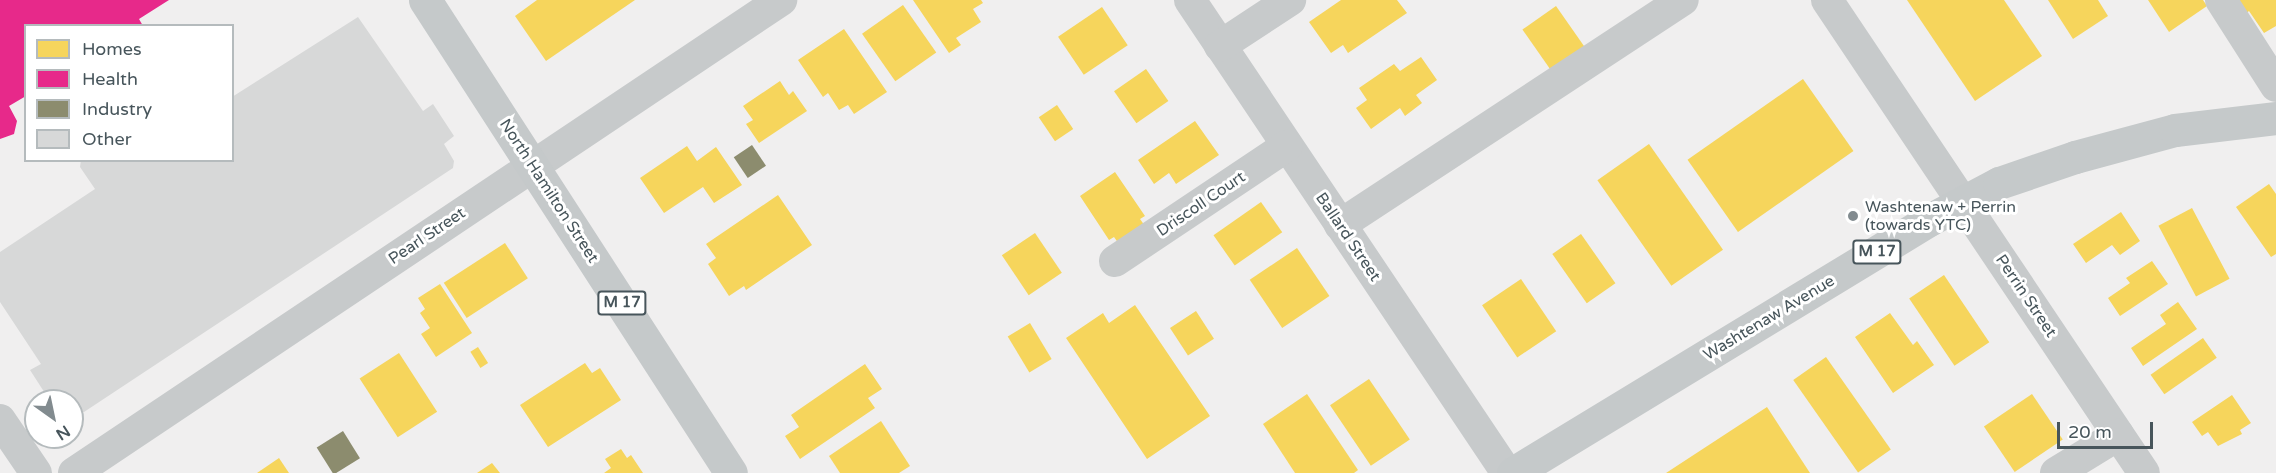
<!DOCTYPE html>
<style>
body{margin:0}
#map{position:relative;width:2276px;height:473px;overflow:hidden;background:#f0efef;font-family:"Varela Round",sans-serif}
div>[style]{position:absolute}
.homes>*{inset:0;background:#f6d55c;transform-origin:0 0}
.health>*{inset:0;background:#e7298a}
.industry>*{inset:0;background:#8c8c6e;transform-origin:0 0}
.building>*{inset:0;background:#d7d8d8}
.minor>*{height:32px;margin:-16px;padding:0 16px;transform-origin:16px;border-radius:16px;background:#c7cacb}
.major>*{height:33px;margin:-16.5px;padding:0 16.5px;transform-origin:16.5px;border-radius:16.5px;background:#c5c9ca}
.dots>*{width:16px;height:16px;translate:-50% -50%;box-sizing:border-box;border:3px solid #fff;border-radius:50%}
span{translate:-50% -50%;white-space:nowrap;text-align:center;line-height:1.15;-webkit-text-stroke:6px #fff;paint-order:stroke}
.shield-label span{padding:2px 4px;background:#fff;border:2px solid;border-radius:4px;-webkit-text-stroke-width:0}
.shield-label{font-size:15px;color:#47555b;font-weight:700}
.street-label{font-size:16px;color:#47555b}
.poi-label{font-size:16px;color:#47555b}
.left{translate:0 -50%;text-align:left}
.legend{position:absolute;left:24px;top:24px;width:210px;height:138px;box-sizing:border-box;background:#fff;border:2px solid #b5bbbd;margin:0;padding:8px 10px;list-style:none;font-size:18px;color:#47555b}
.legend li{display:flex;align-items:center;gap:12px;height:30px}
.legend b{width:30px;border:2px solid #b5bbbd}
.north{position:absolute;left:24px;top:389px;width:60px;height:60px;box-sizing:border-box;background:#fff;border:2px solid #b5bbbd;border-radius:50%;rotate:147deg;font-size:16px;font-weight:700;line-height:24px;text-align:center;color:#47555b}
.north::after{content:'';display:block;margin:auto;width:21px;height:27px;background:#828b8f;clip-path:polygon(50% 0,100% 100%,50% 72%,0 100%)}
.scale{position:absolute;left:2057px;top:422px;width:96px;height:27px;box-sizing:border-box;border:3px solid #47555b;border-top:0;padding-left:8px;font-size:18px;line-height:21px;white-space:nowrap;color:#47555b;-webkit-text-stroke:4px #fff;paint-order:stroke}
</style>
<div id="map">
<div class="homes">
<i style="clip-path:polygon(537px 0,635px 0,546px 61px,515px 16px)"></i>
<i style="clip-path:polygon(913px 0,981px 0,983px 3px,973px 9px,981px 22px,956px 38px,961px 45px,949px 53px)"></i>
<i style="clip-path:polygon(1341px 0,1397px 0,1407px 13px,1348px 53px,1343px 45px,1331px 53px,1309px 22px)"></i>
<i style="clip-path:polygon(1907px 0,2004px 0,2042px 56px,1975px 101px)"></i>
<i style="clip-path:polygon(2048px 0,2098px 0,2108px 16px,2073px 39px)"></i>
<i style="clip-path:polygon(2148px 0,2203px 0,2207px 6px,2169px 32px)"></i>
<i style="clip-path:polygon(2234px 0,2276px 0,2276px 26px,2264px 33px,2249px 11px,2244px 15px)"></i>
<i style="left:903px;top:5px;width:58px;height:50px;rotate:55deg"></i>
<i style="left:1556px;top:6px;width:50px;height:41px;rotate:55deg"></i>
<i style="left:1102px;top:7px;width:46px;height:53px;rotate:56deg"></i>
<i style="clip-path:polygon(844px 29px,887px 92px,854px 114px,848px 105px,839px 110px,828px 93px,823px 97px,798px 60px)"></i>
<i style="clip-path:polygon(1421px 57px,1437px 80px,1416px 95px,1422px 103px,1405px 116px,1400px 108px,1371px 129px,1356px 108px,1367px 100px,1359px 88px,1394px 64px,1400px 71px)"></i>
<i style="left:1146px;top:69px;width:39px;height:39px;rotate:55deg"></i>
<i style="left:1803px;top:79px;width:88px;height:141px;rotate:55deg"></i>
<i style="clip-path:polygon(780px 81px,789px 95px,793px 91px,807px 111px,759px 143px,746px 124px,753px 120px,743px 106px)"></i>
<i style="left:1057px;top:105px;width:29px;height:22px;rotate:56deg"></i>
<i style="clip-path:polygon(1195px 121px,1219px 155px,1176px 184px,1169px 173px,1154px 184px,1138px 160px)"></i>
<i style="left:1649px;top:144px;width:129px;height:63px;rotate:55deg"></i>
<i style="clip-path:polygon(687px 146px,697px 161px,716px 147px,742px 185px,714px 203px,703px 187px,664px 213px,640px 178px)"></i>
<i style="clip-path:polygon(1115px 172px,1145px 216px,1140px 219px,1145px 226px,1119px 244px,1114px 237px,1109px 240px,1080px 196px)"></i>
<i style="clip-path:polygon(2269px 184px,2276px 194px,2276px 254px,2271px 257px,2236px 207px)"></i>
<i style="clip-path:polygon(778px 195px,812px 245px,746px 290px,744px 286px,729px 296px,708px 264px,716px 258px,706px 244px)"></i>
<i style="left:1261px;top:202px;width:37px;height:58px;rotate:55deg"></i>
<i style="left:2192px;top:208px;width:80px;height:38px;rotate:62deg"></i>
<i style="clip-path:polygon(2121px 212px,2140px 241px,2120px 255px,2112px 245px,2086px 263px,2073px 244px)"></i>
<i style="left:1035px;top:233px;width:48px;height:40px;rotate:56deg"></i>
<i style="left:1581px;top:234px;width:60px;height:35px;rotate:55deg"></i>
<i style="left:505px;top:243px;width:42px;height:73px;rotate:57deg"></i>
<i style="left:1297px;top:248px;width:58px;height:57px;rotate:56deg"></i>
<i style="clip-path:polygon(2152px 261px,2168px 284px,2120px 316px,2108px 298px,2130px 283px,2126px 278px)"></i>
<i style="left:1944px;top:275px;width:81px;height:42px;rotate:56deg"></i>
<i style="left:1521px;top:279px;width:63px;height:47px;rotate:56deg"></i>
<i style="clip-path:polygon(440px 284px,472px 333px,436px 357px,421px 334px,430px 328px,420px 313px,425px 309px,418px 298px)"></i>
<i style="clip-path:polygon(2178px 302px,2197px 329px,2143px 366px,2131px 348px,2166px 324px,2160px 315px)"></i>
<i style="clip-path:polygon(1135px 305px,1210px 416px,1147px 459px,1066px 338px,1103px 313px,1109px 323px)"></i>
<i style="left:1196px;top:311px;width:33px;height:31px;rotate:57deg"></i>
<i style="clip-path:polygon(1890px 313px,1913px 345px,1917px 341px,1934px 365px,1893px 393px,1855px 337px)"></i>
<i style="left:1030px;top:323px;width:42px;height:26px;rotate:59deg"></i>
<i style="left:2203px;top:338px;width:24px;height:64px;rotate:55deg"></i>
<i style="left:478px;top:347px;width:19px;height:9px;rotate:58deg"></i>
<i style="left:399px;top:353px;width:70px;height:47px;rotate:57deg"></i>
<i style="left:1826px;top:357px;width:113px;height:40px;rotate:55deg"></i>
<i style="clip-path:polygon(585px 363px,592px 373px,600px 368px,621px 400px,548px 447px,520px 405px)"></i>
<i style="clip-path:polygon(865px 364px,882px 389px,868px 398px,875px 408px,800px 459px,785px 436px,799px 427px,791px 415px)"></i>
<i style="left:1369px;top:379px;width:73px;height:47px;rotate:56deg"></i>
<i style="clip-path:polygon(1307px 394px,1358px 470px,1354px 473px,1295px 473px,1263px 424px)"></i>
<i style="left:2032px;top:394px;width:55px;height:58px;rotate:56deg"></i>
<i style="clip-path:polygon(2232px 395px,2251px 423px,2240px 430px,2242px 434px,2218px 446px,2208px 432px,2202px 436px,2192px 422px)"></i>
<i style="clip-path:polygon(1767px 407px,1810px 473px,1666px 473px)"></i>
<i style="clip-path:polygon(881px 421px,910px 466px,899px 473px,840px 473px,829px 456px)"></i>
<i style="clip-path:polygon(621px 449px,627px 458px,631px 455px,643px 473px,604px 473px,611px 468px,605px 459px)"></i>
<i style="clip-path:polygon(279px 458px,289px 473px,257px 473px)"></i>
<i style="clip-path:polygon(492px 463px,500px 473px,477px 473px)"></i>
</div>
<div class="health">
<i style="clip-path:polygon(0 0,169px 0,139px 19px,143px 26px,26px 26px,26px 96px,9px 106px,17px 121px,14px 134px,0 139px)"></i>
</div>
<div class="industry">
<i style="left:752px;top:145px;width:25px;height:22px;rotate:56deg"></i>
<i style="left:343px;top:431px;width:32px;height:31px;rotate:58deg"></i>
</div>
<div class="building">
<i style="clip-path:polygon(358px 17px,423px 111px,433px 104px,454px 136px,444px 144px,454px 161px,453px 168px,84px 412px,78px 413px,63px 395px,50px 401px,30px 370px,41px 364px,0 302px,0 252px,95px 189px,80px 167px,81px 160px,232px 160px,232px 97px)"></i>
</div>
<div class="minor">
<i style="left:1190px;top:0;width:569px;rotate:56.17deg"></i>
<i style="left:1827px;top:0;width:569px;rotate:56.17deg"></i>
<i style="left:2221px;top:0;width:102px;rotate:57.4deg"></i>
<i style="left:1220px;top:46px;width:84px;rotate:-33.3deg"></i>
<i style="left:1340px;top:225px;width:410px;rotate:-33.3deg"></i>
<i style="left:1115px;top:261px;width:207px;rotate:-33.8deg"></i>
<i style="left:0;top:420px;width:64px;rotate:55.8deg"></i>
<i style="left:74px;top:473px;width:851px;rotate:-33.78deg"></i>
<i style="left:2056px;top:473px;width:73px;rotate:-31.5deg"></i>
</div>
<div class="major">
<i style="left:425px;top:0;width:563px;rotate:57.1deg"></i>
<i style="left:1513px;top:473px;width:487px;rotate:-31.3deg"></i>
<i style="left:1929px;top:220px;width:79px;rotate:-27.9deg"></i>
<i style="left:1999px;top:183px;width:80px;rotate:-18.9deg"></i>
<i style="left:2075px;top:157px;width:104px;rotate:-15.1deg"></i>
<i style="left:2175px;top:130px;width:102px;rotate:-6.8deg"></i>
</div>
<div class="dots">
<i style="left:1853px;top:216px;background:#828b8f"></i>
</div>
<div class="shield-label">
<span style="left:1877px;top:252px">M 17</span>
<span style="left:622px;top:303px">M 17</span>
</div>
<div class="street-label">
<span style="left:549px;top:191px;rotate:57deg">North Hamilton Street</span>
<span style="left:1201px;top:204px;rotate:-34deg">Driscoll Court</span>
<span style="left:427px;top:236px;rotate:-34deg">Pearl Street</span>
<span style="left:1348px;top:237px;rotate:56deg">Ballard Street</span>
<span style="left:2026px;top:296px;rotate:56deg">Perrin Street</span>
<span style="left:1769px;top:318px;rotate:-31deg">Washtenaw Avenue</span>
</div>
<div class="poi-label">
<span class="left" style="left:1865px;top:216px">Washtenaw + Perrin<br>(towards YTC)</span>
</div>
<ul class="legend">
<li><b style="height:16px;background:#f6d55c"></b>Homes</li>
<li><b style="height:16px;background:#e7298a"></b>Health</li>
<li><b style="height:16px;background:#8c8c6e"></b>Industry</li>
<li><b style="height:16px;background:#d7d8d8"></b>Other</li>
</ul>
<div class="north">N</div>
<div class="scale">20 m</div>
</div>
